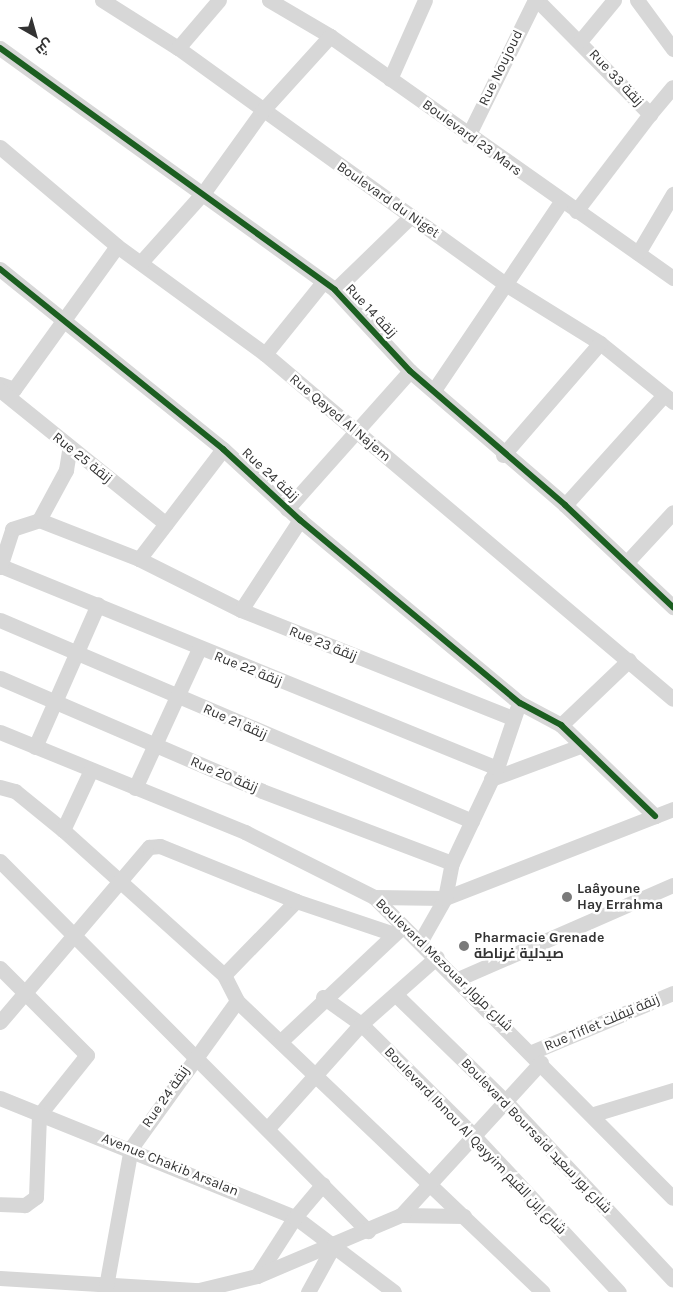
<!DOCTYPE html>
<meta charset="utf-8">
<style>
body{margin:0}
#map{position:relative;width:673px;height:1292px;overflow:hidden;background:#fff;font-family:Karla,Cairo,sans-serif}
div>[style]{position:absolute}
.street>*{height:15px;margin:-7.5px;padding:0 7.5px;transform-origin:7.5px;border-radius:7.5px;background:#d7d7d7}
.cycleway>*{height:6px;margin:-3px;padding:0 3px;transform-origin:3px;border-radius:3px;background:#1b5e20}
.dots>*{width:14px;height:14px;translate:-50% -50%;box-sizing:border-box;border:2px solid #fff;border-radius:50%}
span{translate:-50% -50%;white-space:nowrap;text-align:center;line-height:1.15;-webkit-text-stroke:5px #fff;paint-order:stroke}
.street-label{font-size:14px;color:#333}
.poi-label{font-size:14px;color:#333;font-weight:700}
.left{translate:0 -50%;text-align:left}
.north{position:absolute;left:10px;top:10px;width:50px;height:50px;-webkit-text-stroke:4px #fff;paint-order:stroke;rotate:142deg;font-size:14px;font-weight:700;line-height:20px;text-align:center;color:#333}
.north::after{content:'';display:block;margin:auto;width:18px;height:22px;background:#333;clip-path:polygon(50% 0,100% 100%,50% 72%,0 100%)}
</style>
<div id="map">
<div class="street">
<i style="left:102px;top:0;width:90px;rotate:32.3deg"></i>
<i style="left:178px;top:48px;width:405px;rotate:35.8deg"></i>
<i style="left:507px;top:285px;width:110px;rotate:31.9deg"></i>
<i style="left:600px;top:343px;width:94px;rotate:38.9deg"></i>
<i style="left:269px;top:0;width:71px;rotate:30.5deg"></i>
<i style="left:330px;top:36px;width:420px;rotate:35.2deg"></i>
<i style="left:537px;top:0;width:161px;rotate:45.3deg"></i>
<i style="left:650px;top:114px;width:122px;rotate:127.3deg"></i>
<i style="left:637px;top:0;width:61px;rotate:53.7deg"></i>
<i style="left:581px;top:40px;width:52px;rotate:-50.5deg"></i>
<i style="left:0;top:48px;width:413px;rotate:35.8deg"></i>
<i style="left:335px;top:290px;width:110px;rotate:47.2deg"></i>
<i style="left:410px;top:371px;width:205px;rotate:40.8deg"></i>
<i style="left:565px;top:505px;width:149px;rotate:43.4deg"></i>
<i style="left:178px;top:48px;width:63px;rotate:-49.5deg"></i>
<i style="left:390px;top:79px;width:86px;rotate:-66.1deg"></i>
<i style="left:650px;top:114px;width:35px;rotate:-50deg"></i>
<i style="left:468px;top:136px;width:152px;rotate:-63.8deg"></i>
<i style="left:0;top:147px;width:153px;rotate:40.2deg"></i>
<i style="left:117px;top:246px;width:183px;rotate:36.1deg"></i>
<i style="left:265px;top:354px;width:534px;rotate:40.22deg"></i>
<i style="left:638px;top:253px;width:69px;rotate:-59.3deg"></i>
<i style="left:142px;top:261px;width:93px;rotate:-48.1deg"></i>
<i style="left:204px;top:192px;width:101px;rotate:-54.3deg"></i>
<i style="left:263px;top:110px;width:100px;rotate:-47.8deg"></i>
<i style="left:0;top:269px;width:287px;rotate:38.9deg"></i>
<i style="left:223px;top:449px;width:105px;rotate:42.7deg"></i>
<i style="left:300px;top:520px;width:286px;rotate:39.8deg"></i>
<i style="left:520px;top:703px;width:47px;rotate:28.2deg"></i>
<i style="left:561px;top:725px;width:131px;rotate:44.1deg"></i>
<i style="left:335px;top:290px;width:106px;rotate:-44.2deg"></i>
<i style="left:265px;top:354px;width:92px;rotate:-51.1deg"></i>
<i style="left:0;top:384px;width:15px;rotate:20deg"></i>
<i style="left:14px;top:389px;width:176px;rotate:-54.2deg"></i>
<i style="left:0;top:390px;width:213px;rotate:38.9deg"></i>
<i style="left:434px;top:390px;width:227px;rotate:-56deg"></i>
<i style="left:503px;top:455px;width:148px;rotate:-49.1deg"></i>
<i style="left:565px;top:505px;width:147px;rotate:-48deg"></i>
<i style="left:287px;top:509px;width:185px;rotate:-48.3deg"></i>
<i style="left:39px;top:520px;width:107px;rotate:21.3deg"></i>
<i style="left:139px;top:559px;width:138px;rotate:-52.6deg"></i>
<i style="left:139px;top:559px;width:114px;rotate:26.6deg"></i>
<i style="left:241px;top:610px;width:292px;rotate:21.7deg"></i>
<i style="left:626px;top:563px;width:69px;rotate:-47.3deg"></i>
<i style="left:1px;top:566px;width:536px;rotate:22.16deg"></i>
<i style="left:0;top:567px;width:40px;rotate:-72deg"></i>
<i style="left:12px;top:529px;width:28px;rotate:-18deg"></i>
<i style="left:39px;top:520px;width:57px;rotate:-61.6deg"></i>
<i style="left:66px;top:470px;width:20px;rotate:-81deg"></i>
<i style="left:241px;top:610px;width:108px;rotate:-56.8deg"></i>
<i style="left:0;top:620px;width:513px;rotate:23.07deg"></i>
<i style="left:0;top:678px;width:285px;rotate:23.3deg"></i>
<i style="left:262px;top:791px;width:203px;rotate:20.8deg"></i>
<i style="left:561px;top:725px;width:94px;rotate:-43.7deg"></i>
<i style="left:0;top:732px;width:265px;rotate:22.2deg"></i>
<i style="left:245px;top:832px;width:144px;rotate:26.7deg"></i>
<i style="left:374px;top:897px;width:424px;rotate:45.2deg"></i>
<i style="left:35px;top:747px;width:156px;rotate:-66.2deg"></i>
<i style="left:491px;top:779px;width:95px;rotate:-20.3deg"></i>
<i style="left:0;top:787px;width:16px;rotate:15deg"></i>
<i style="left:15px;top:791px;width:62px;rotate:39.1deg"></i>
<i style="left:63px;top:830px;width:217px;rotate:42deg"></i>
<i style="left:224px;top:975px;width:29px;rotate:63deg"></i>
<i style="left:237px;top:1001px;width:422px;rotate:43.6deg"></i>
<i style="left:135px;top:788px;width:153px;rotate:-65.3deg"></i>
<i style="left:63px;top:830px;width:64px;rotate:-65deg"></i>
<i style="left:0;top:861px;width:522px;rotate:45.16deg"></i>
<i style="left:374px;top:897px;width:71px;rotate:0.8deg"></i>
<i style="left:445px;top:898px;width:245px;rotate:-21.3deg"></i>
<i style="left:420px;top:942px;width:51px;rotate:-60.4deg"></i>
<i style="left:445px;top:898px;width:36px;rotate:-79deg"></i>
<i style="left:452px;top:863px;width:105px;rotate:-64.7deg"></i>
<i style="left:497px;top:768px;width:62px;rotate:-71.3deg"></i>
<i style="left:0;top:968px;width:123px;rotate:45deg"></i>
<i style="left:87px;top:1055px;width:77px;rotate:128.7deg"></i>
<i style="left:39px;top:1115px;width:82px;rotate:92.1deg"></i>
<i style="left:36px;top:1197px;width:14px;rotate:144deg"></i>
<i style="left:25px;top:1205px;width:25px;rotate:-178deg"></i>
<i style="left:224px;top:975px;width:103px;rotate:-45.8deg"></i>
<i style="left:460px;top:978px;width:232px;rotate:-23.6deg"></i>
<i style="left:396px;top:995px;width:152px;rotate:44.2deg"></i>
<i style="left:505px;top:1101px;width:245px;rotate:46.8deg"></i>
<i style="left:323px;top:997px;width:47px;rotate:35.4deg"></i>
<i style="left:361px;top:1024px;width:158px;rotate:44.7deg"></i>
<i style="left:473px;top:1135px;width:214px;rotate:47.1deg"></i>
<i style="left:0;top:1022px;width:230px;rotate:-49.6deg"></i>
<i style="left:149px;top:847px;width:11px;rotate:-5deg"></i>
<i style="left:160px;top:846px;width:147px;rotate:22deg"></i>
<i style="left:296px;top:901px;width:103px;rotate:18.6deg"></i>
<i style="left:281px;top:1041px;width:163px;rotate:-43.3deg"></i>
<i style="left:532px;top:1052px;width:153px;rotate:-22.7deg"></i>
<i style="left:0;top:1098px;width:318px;rotate:22deg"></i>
<i style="left:295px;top:1217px;width:124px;rotate:37.1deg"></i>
<i style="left:594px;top:1114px;width:83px;rotate:-16.9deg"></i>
<i style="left:267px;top:1129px;width:141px;rotate:-48.2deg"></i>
<i style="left:361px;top:1024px;width:101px;rotate:-41.4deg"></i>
<i style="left:401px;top:1215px;width:63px;rotate:0.9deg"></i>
<i style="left:257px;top:1276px;width:70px;rotate:-57.2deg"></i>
<i style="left:295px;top:1217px;width:43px;rotate:-49.7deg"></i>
<i style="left:0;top:1278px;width:199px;rotate:3.5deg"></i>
<i style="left:199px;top:1290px;width:60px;rotate:-13.6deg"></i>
<i style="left:257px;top:1276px;width:156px;rotate:-23deg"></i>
<i style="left:401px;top:1215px;width:207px;rotate:-47.5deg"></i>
<i style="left:105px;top:1292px;width:146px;rotate:-79.8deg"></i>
<i style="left:131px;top:1148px;width:181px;rotate:-54.2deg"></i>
<i style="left:308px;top:1292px;width:56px;rotate:-61.1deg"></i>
</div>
<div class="cycleway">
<i style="left:0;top:48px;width:413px;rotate:35.8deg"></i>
<i style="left:335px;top:290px;width:110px;rotate:47.2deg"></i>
<i style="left:410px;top:371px;width:205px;rotate:40.8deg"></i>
<i style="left:565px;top:505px;width:149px;rotate:43.4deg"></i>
<i style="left:0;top:269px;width:287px;rotate:38.9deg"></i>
<i style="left:223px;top:449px;width:105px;rotate:42.7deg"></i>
<i style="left:300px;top:520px;width:286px;rotate:39.8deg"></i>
<i style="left:520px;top:703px;width:47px;rotate:28.2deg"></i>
<i style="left:561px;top:725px;width:131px;rotate:44.1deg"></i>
</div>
<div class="dots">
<i style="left:567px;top:897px;background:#7a7a7a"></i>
<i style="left:464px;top:946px;background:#7a7a7a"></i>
</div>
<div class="street-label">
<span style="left:501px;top:68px;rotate:-64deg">Rue Noujoud</span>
<span style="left:616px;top:78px;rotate:47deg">Rue 33 زنقة</span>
<span style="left:472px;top:138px;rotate:36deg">Boulevard 23 Mars</span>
<span style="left:388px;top:200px;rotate:35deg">Boulevard du Niget</span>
<span style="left:371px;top:311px;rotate:47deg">Rue 14 زنقة</span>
<span style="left:340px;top:418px;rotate:40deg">Rue Qayed Al Najem</span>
<span style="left:82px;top:458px;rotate:39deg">Rue 25 زنقة</span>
<span style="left:270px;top:475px;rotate:43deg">Rue 24 زنقة</span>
<span style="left:323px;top:644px;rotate:22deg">Rue 23 زنقة</span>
<span style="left:248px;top:669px;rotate:22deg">Rue 22 زنقة</span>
<span style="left:235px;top:722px;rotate:24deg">Rue 21 زنقة</span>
<span style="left:224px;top:775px;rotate:23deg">Rue 20 زنقة</span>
<span style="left:444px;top:965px;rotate:44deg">Boulevard Mezouar شارع مزوار</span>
<span style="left:602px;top:1023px;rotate:-23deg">Rue Tiflet زنقة تيفلت</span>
<span style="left:166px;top:1097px;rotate:-55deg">Rue 24 زنقة</span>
<span style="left:536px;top:1136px;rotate:46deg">Boulevard Boursaid شارع بور سعيد</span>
<span style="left:475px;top:1141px;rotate:46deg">Boulevard Ibnou Al Qayyim شارع إبن القيم</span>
<span style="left:170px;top:1165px;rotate:22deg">Avenue Chakib Arsalan</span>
</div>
<div class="poi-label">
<span class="left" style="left:577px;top:897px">Laâyoune<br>Hay Errahma</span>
<span class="left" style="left:474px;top:946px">Pharmacie Grenade<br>صيدلية غرناطة</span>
</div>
<div class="north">ش</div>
</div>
